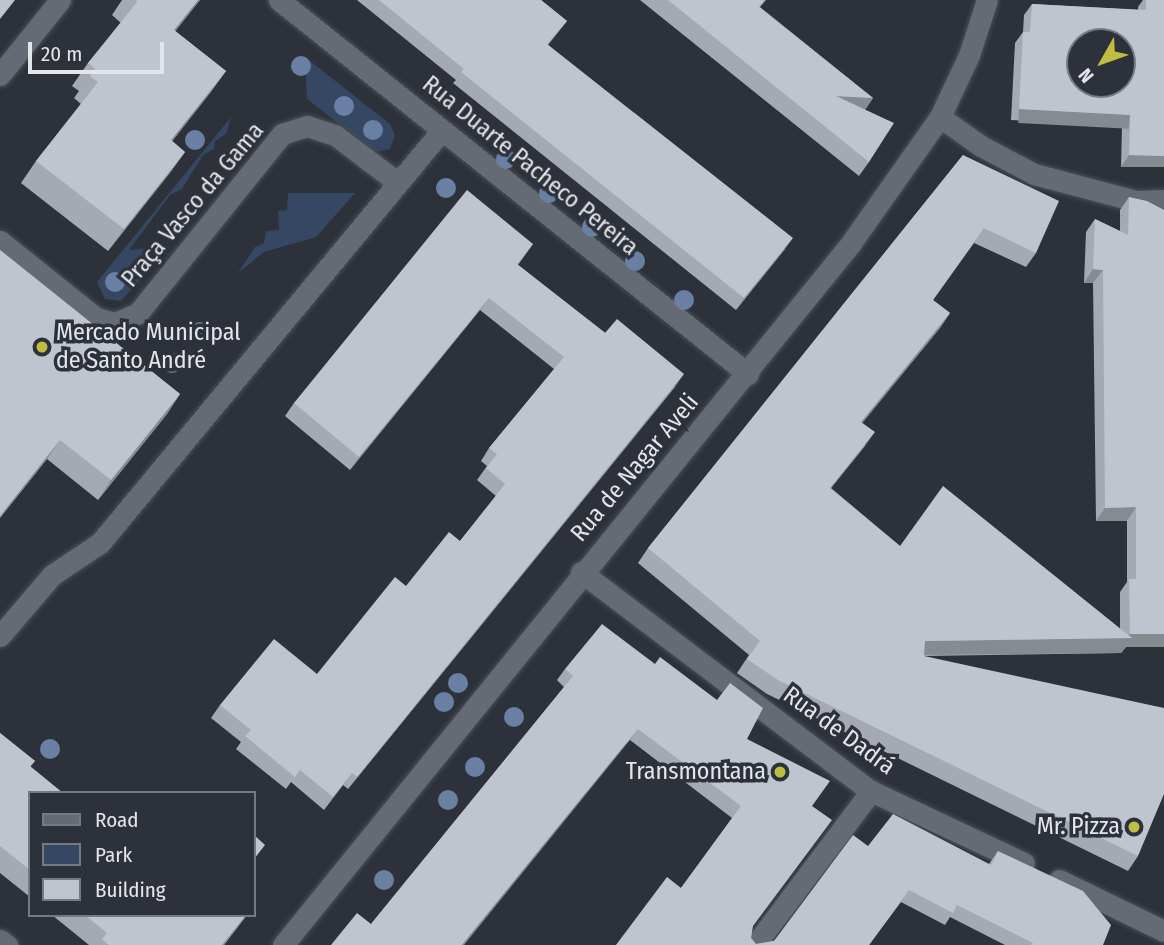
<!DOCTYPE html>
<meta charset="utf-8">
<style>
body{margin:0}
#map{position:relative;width:1164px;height:945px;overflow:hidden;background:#2d323a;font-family:"Fira Sans Condensed",sans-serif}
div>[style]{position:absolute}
.green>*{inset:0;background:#354762}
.roads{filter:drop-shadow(0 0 2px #4a4f55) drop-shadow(0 0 2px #4a4f55)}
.street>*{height:21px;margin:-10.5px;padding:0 10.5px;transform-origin:10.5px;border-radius:10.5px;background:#656b74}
.trees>*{width:20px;height:20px;margin:-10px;border-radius:50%;background:#6980a4}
.wall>*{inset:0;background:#a4a9b2}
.shaded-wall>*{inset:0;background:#868a91;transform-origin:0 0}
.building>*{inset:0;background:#bfc5cf}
.dots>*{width:19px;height:19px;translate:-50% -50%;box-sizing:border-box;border:4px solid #2d323a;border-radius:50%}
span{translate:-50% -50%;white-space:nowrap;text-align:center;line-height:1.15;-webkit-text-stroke:7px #2d323a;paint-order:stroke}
.street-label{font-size:24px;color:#e2e5ea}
.poi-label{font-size:24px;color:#e2e5ea}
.left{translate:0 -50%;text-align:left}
.right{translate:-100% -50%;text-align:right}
.legend{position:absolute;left:28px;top:791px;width:228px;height:126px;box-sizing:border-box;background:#2d323a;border:2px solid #757a80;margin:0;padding:9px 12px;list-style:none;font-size:21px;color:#e2e5ea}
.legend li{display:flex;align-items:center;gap:14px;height:35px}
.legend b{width:35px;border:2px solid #757a80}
.north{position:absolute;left:1066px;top:28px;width:70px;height:70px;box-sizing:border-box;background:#2d323a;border:2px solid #757a80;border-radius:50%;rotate:230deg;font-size:19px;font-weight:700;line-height:28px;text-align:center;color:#e2e5ea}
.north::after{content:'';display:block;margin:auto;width:24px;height:32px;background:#bfbe41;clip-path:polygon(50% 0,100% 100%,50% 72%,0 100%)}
.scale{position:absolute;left:28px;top:42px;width:136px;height:32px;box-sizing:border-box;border:4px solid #e2e5ea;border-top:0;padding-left:9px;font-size:21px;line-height:24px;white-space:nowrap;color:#e2e5ea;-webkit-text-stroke:5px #2d323a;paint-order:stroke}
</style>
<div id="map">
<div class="green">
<i style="clip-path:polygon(305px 57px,390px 124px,395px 135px,390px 149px,375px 152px,307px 99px)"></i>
<i style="clip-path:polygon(231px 117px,226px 134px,215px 141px,214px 149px,203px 155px,182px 189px,170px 195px,129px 250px,170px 246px,121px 301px,105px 299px,97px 282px)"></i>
<i style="clip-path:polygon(288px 193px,355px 193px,316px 237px,264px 252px,238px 273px,255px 247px,264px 243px,266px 231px,279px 230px,278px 211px,287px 210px)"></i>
</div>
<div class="roads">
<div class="street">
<i style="left:279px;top:0;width:600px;rotate:38.57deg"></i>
<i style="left:0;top:75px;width:96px;rotate:-51.3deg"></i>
<i style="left:940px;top:117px;width:50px;rotate:35.3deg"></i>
<i style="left:981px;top:146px;width:60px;rotate:27.8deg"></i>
<i style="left:1034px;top:174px;width:106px;rotate:14.8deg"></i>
<i style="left:1136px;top:201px;width:28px;rotate:-2deg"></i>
<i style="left:0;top:241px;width:123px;rotate:38.7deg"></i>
<i style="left:96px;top:318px;width:20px;rotate:15deg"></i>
<i style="left:115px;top:323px;width:25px;rotate:-23deg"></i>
<i style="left:138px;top:313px;width:230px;rotate:-51.2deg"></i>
<i style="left:282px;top:134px;width:26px;rotate:-18deg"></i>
<i style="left:307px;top:126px;width:29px;rotate:18deg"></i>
<i style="left:335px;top:135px;width:78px;rotate:37.2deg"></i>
<i style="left:581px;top:572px;width:363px;rotate:37.1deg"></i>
<i style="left:871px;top:791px;width:169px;rotate:25.2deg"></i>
<i style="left:0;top:636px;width:80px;rotate:-49.6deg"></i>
<i style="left:52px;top:575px;width:58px;rotate:-33.7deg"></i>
<i style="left:100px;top:543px;width:536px;rotate:-50.37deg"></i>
<i style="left:1059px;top:880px;width:117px;rotate:25.9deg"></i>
<i style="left:0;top:940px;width:9px;rotate:36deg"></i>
<i style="left:283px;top:945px;width:903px;rotate:-51.02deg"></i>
<i style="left:851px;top:243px;width:154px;rotate:-54.8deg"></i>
<i style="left:940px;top:117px;width:68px;rotate:-64.9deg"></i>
<i style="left:969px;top:55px;width:58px;rotate:-71.9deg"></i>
<i style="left:755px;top:945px;width:193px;rotate:-53deg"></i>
</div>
</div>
<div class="trees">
<i style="left:301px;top:66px"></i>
<i style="left:344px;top:106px"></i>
<i style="left:373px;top:130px"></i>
<i style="left:195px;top:140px"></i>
<i style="left:506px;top:159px"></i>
<i style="left:446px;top:188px"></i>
<i style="left:549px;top:193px"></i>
<i style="left:592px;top:227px"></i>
<i style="left:635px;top:261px"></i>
<i style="left:115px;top:282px"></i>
<i style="left:684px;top:300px"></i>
<i style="left:200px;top:332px"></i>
<i style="left:172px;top:363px"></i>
<i style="left:458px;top:683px"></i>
<i style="left:444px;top:702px"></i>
<i style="left:514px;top:717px"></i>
<i style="left:50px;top:749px"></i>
<i style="left:475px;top:767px"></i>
<i style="left:448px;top:800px"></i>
<i style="left:384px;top:880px"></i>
</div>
<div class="wall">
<i style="clip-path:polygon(122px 0,200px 0,175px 31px,226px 71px,210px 93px,172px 141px,185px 152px,169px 174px,108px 251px,21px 183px,36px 161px,81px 104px,74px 98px,79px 91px,72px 86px,88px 63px,121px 23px,112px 15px)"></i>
<i style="clip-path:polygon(357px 0,541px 0,567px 21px,548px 45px,785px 249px,736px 310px,453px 83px,456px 80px)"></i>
<i style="clip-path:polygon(640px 0,766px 0,760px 7px,873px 98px,865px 110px,869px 162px,859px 176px)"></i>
<i style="clip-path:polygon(1143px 0,1164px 0,1164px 167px,1121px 167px,1122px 126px,1011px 120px,1015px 43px,1023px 32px,1024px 15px,1032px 4px,1138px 10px,1138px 7px)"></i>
<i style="clip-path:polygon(963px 155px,1036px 253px,1026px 267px,974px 243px,933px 300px,950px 313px,940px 328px,862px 423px,865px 446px,831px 488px,900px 546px,1120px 629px,1120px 592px,1127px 582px,1127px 521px,1096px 521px,1093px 283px,1084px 283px,1086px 232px,1095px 219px,1120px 231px,1120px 210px,1129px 197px,1164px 210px,1164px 647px,1126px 647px,1121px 653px,924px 656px,1138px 856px,1128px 871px,767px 694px,737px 673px,749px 655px,638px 563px,648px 548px)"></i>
<i style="clip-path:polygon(533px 244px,518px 265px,675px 387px,348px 789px,343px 785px,324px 810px,291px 782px,286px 789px,236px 749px,241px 742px,211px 718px,220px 705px,317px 674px,406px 586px,460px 541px,496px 496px,477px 480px,487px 466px,481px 461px,489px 448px,554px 369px,480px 310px,350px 470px,285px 416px,294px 403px)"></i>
<i style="clip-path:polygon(0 250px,180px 394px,167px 414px,98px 500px,47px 459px,0 518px)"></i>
<i style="clip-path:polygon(565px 669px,747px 739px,812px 806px,752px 927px,751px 938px,756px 944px,774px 941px,868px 846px,989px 864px,998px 851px,1103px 945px,1005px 945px,950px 917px,945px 925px,901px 902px,869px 945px,616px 945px,681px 888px,732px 818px,630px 740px,371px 924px,564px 687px,557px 680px)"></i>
<i style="clip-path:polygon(0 733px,35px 761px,31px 766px,30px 897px,0 873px)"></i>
<i style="clip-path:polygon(52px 915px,247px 915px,224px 945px,89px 945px)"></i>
</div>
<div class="shaded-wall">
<i style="clip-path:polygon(198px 0,200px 0,159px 52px,174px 30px)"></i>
<i style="clip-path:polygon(226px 71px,210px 93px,156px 162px,171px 140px)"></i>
<i style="clip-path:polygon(836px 96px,873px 98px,863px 112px)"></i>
<i style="left:1019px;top:109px;width:111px;height:14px;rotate:3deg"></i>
<i style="clip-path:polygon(185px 152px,169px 174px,108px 251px,124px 229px)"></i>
<i style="clip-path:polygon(1129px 155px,1164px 156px,1164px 167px,1121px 167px)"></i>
<i style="clip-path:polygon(793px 238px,785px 249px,736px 310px,744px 298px)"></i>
<i style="clip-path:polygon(1093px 269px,1103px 270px,1093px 283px,1084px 283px)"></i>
<i style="clip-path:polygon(489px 298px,480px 310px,350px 470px,359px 457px)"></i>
<i style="clip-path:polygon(950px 313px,940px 328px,851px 437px,861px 422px)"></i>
<i style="clip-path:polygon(684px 374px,675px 387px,348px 789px,357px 777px)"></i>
<i style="clip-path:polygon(180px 394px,167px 414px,98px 500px,111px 480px)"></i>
<i style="clip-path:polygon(875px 432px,865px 446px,820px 502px,830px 488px)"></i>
<i style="clip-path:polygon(60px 440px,47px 459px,0 518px,0 516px)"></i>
<i style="clip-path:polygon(1136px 507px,1127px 521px,1096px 521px,1105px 508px)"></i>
<i style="clip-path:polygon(1130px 634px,1164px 634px,1164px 647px,1126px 647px,1121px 653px,915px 655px,925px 641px,1126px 638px)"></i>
<i style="clip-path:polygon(638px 729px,630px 740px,464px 945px,462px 945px)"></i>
<i style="clip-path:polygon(352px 773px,343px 785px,324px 810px,333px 797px)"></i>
<i style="clip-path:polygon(246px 915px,247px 915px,224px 945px,222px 945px)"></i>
</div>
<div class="building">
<i style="clip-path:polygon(0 0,15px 0,0 19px)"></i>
<i style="clip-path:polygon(136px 0,198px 0,174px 30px,226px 71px,171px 140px,185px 152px,124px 229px,36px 161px,98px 82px,90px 76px,95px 69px,88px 63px,137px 2px)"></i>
<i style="clip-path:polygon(379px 0,541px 0,567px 21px,547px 44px,793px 238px,744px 298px,461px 72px,464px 69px)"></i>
<i style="clip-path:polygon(668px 0,764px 0,759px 7px,873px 98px,836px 96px,894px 123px,869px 162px)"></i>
<i style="clip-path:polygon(evenodd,1146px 0,1164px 0,1164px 156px,1129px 155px,1130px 115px,1019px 109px,1023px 32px,1030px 32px,1032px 4px,1146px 10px,1146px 0,1080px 42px,1122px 42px,1122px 84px,1080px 84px,1080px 42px)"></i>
<i style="clip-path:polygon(963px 155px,1059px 201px,1036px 253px,984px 228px,933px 300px,950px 313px,861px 422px,875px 432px,830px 488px,900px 546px,943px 486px,1132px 638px,925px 641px,924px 656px,1164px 708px,1164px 794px,1138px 856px,778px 680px,747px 659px,760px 641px,648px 548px)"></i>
<i style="clip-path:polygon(467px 190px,533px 244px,517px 264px,605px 333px,617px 319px,684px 374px,357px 777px,352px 773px,333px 797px,300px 770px,295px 777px,245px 736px,251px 730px,220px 705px,274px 639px,317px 674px,395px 577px,406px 586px,449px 532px,460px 541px,505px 484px,486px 468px,497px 454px,489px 448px,564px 357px,489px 298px,359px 457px,294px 403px)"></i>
<i style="clip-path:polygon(1129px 197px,1147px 201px,1164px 210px,1164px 634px,1130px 634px,1129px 579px,1136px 579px,1136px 507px,1105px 508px,1103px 270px,1093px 269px,1095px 219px,1128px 235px)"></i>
<i style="clip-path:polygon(0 250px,180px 394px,111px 480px,60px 440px,0 516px)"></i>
<i style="clip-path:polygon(602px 624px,655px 664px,660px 657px,717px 700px,730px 683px,763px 708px,747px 739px,830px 781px,812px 806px,832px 820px,753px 926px,751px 938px,756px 944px,774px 941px,853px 835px,868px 846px,893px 814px,991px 865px,998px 851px,1083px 891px,1111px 925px,1103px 945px,1031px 945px,1033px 943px,957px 905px,953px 913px,909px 890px,869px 945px,616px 945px,667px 877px,681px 888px,741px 806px,638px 729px,462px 945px,331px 945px,357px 913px,371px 924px,573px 676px,565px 669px)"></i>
<i style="clip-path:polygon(0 733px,35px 761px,30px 766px,63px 793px,30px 793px,30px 870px,0 846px)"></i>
<i style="clip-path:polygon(254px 835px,265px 845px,254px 859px)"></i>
<i style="clip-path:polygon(85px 915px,246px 915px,222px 945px,109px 945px,102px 939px,107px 933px)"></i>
</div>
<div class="dots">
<i style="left:42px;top:347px;background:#bfbe41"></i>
<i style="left:780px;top:772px;background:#bfbe41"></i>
<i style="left:1134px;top:827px;background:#bfbe41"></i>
</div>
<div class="street-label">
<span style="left:530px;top:166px;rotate:39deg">Rua Duarte Pacheco Pereira</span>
<span style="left:193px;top:205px;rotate:-50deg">Praça Vasco da Gama</span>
<span style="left:635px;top:468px;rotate:-50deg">Rua de Nagar Aveli</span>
<span style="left:839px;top:731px;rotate:36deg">Rua de Dadrá</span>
</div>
<div class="poi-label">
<span class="left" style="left:56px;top:347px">Mercado Municipal<br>de Santo André</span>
<span class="right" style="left:766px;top:772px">Transmontana</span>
<span class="right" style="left:1120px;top:827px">Mr. Pizza</span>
</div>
<ul class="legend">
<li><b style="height:9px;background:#656b74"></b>Road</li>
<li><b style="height:19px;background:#354762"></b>Park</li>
<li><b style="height:19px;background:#bfc5cf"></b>Building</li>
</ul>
<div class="north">N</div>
<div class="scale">20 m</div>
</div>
